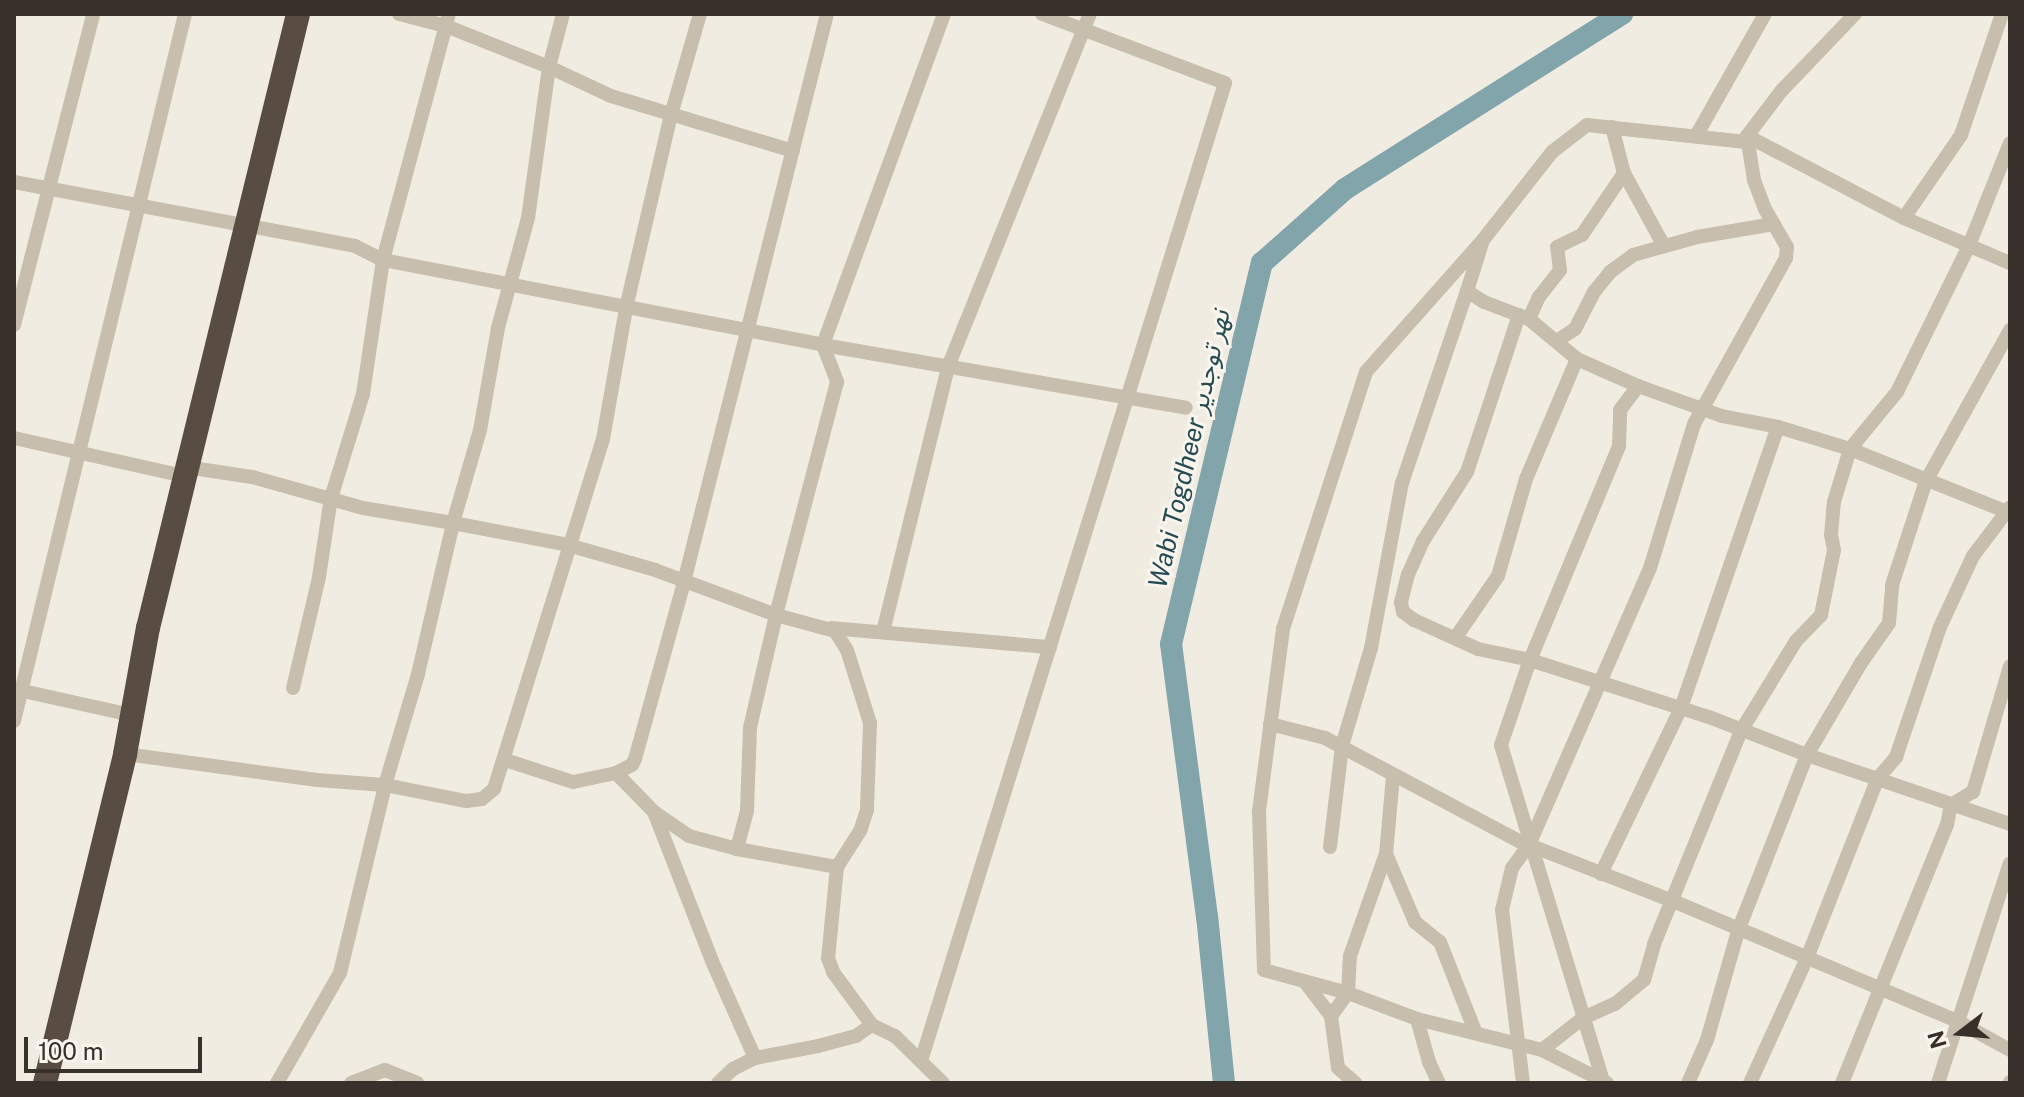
<!DOCTYPE html>
<meta charset="utf-8">
<style>
body{margin:0}
#map{position:relative;width:2024px;height:1097px;overflow:hidden;background:#f1ece1;font-family:"Public Sans","Noto Sans Arabic",sans-serif}
div>[style]{position:absolute}
.river>*{height:22px;margin:-11px;padding:0 11px;transform-origin:11px;border-radius:11px;background:#82a4ab}
.street>*{height:14px;margin:-7px;padding:0 7px;transform-origin:7px;border-radius:7px;background:#c8beae}
.highway>*{height:24px;margin:-12px;padding:0 12px;transform-origin:12px;border-radius:12px;background:#584c43}
span{translate:-50% -50%;white-space:nowrap;text-align:center;line-height:1.15;-webkit-text-stroke:6px #f9f5ed;paint-order:stroke}
.water-label{font-size:26px;color:#254b55;font-style:italic}
.frame{position:absolute;inset:0;border:16px solid #38312b;pointer-events:none}
.north{position:absolute;left:1920px;top:993px;width:80px;height:80px;-webkit-text-stroke:6px #f9f5ed;paint-order:stroke;rotate:254deg;font-size:22px;font-weight:700;line-height:32px;text-align:center;color:#38312b}
.north::after{content:'';display:block;margin:auto;width:28px;height:36px;background:#38312b;clip-path:polygon(50% 0,100% 100%,50% 72%,0 100%)}
.scale{position:absolute;left:24px;top:1037px;width:178px;height:36px;box-sizing:border-box;border:4px solid #38312b;border-top:0;padding-left:10px;font-size:24px;line-height:28px;white-space:nowrap;color:#38312b;-webkit-text-stroke:6px #f9f5ed;paint-order:stroke}
</style>
<div id="map">
<div class="river">
<i style="left:1224px;top:1083px;width:167px;rotate:-95.8deg"></i>
<i style="left:1207px;top:917px;width:275px;rotate:-97.5deg"></i>
<i style="left:1171px;top:644px;width:392px;rotate:-76.6deg"></i>
<i style="left:1262px;top:263px;width:111px;rotate:-41.7deg"></i>
<i style="left:1345px;top:189px;width:328px;rotate:-32.3deg"></i>
</div>
<div class="street">
<i style="left:399px;top:14px;width:49px;rotate:14.3deg"></i>
<i style="left:446px;top:26px;width:111px;rotate:21.7deg"></i>
<i style="left:549px;top:67px;width:68px;rotate:25.1deg"></i>
<i style="left:611px;top:96px;width:190px;rotate:16.8deg"></i>
<i style="left:563px;top:14px;width:55px;rotate:104.8deg"></i>
<i style="left:549px;top:67px;width:152px;rotate:97.9deg"></i>
<i style="left:528px;top:218px;width:114px;rotate:105.3deg"></i>
<i style="left:498px;top:328px;width:104px;rotate:100deg"></i>
<i style="left:480px;top:430px;width:97px;rotate:106.2deg"></i>
<i style="left:453px;top:523px;width:117px;rotate:10.8deg"></i>
<i style="left:568px;top:545px;width:91px;rotate:16deg"></i>
<i style="left:655px;top:570px;width:129px;rotate:20.4deg"></i>
<i style="left:776px;top:615px;width:116px;rotate:103deg"></i>
<i style="left:750px;top:728px;width:83px;rotate:92.1deg"></i>
<i style="left:747px;top:811px;width:39px;rotate:105deg"></i>
<i style="left:944px;top:14px;width:352px;rotate:110.1deg"></i>
<i style="left:823px;top:345px;width:368px;rotate:9.8deg"></i>
<i style="left:1855px;top:14px;width:105px;rotate:133.8deg"></i>
<i style="left:1782px;top:90px;width:58px;rotate:127.3deg"></i>
<i style="left:1747px;top:136px;width:177px;rotate:27.6deg"></i>
<i style="left:1904px;top:218px;width:115px;rotate:23deg"></i>
<i style="left:1612px;top:127px;width:48px;rotate:75.4deg"></i>
<i style="left:1624px;top:173px;width:83px;rotate:61.3deg"></i>
<i style="left:1696px;top:136px;width:140px;rotate:-60.5deg"></i>
<i style="left:1746px;top:142px;width:160px;rotate:-173.9deg"></i>
<i style="left:1587px;top:125px;width:44px;rotate:142.4deg"></i>
<i style="left:1552px;top:152px;width:112px;rotate:128.1deg"></i>
<i style="left:1483px;top:240px;width:53px;rotate:107.4deg"></i>
<i style="left:1467px;top:291px;width:20px;rotate:33deg"></i>
<i style="left:1484px;top:302px;width:48px;rotate:20.7deg"></i>
<i style="left:1529px;top:319px;width:62px;rotate:39.8deg"></i>
<i style="left:1577px;top:359px;width:67px;rotate:23.9deg"></i>
<i style="left:1638px;top:386px;width:89px;rotate:19.7deg"></i>
<i style="left:1722px;top:416px;width:57px;rotate:11.1deg"></i>
<i style="left:1778px;top:427px;width:75px;rotate:17deg"></i>
<i style="left:1850px;top:449px;width:172px;rotate:21.8deg"></i>
<i style="left:14px;top:182px;width:347px;rotate:10.6deg"></i>
<i style="left:355px;top:246px;width:31px;rotate:27deg"></i>
<i style="left:383px;top:260px;width:448px;rotate:10.9deg"></i>
<i style="left:823px;top:345px;width:40px;rotate:69deg"></i>
<i style="left:837px;top:382px;width:241px;rotate:104.7deg"></i>
<i style="left:776px;top:615px;width:61px;rotate:15.2deg"></i>
<i style="left:835px;top:631px;width:22px;rotate:58deg"></i>
<i style="left:847px;top:650px;width:77px;rotate:72.5deg"></i>
<i style="left:870px;top:723px;width:87px;rotate:92deg"></i>
<i style="left:867px;top:810px;width:22px;rotate:108deg"></i>
<i style="left:860px;top:831px;width:43px;rotate:122.6deg"></i>
<i style="left:837px;top:867px;width:91px;rotate:95.6deg"></i>
<i style="left:828px;top:958px;width:15px;rotate:70deg"></i>
<i style="left:833px;top:972px;width:66px;rotate:53.7deg"></i>
<i style="left:872px;top:1025px;width:25px;rotate:26deg"></i>
<i style="left:895px;top:1036px;width:67px;rotate:44.4deg"></i>
<i style="left:1904px;top:218px;width:101px;rotate:-55.5deg"></i>
<i style="left:1961px;top:135px;width:128px;rotate:-71.3deg"></i>
<i style="left:1483px;top:240px;width:176px;rotate:131.6deg"></i>
<i style="left:1366px;top:372px;width:270px;rotate:107.9deg"></i>
<i style="left:1283px;top:629px;width:185px;rotate:97.5deg"></i>
<i style="left:1259px;top:812px;width:158px;rotate:88.2deg"></i>
<i style="left:1264px;top:970px;width:87px;rotate:15.3deg"></i>
<i style="left:1348px;top:993px;width:74px;rotate:20.6deg"></i>
<i style="left:1417px;top:1019px;width:129px;rotate:13.9deg"></i>
<i style="left:1542px;top:1050px;width:73px;rotate:26.9deg"></i>
<i style="left:1519px;top:315px;width:165px;rotate:108.3deg"></i>
<i style="left:1467px;top:472px;width:82px;rotate:122.5deg"></i>
<i style="left:1423px;top:541px;width:36px;rotate:114deg"></i>
<i style="left:1408px;top:574px;width:29px;rotate:104deg"></i>
<i style="left:1401px;top:602px;width:10px;rotate:79deg"></i>
<i style="left:1403px;top:612px;width:14px;rotate:36deg"></i>
<i style="left:1414px;top:620px;width:70px;rotate:24.4deg"></i>
<i style="left:1478px;top:649px;width:53px;rotate:11.9deg"></i>
<i style="left:1530px;top:660px;width:188px;rotate:17.7deg"></i>
<i style="left:1709px;top:717px;width:105px;rotate:21.2deg"></i>
<i style="left:1807px;top:755px;width:214px;rotate:18.8deg"></i>
<i style="left:1529px;top:319px;width:24px;rotate:-66deg"></i>
<i style="left:1539px;top:297px;width:34px;rotate:-52deg"></i>
<i style="left:1560px;top:270px;width:23px;rotate:-97deg"></i>
<i style="left:1557px;top:247px;width:28px;rotate:-26deg"></i>
<i style="left:1582px;top:235px;width:75px;rotate:-55.9deg"></i>
<i style="left:14px;top:325px;width:321px;rotate:-75.7deg"></i>
<i style="left:1558px;top:340px;width:20px;rotate:-33deg"></i>
<i style="left:1575px;top:329px;width:42px;rotate:-62.8deg"></i>
<i style="left:1594px;top:292px;width:26px;rotate:-51deg"></i>
<i style="left:1610px;top:272px;width:29px;rotate:-36deg"></i>
<i style="left:1633px;top:255px;width:66px;rotate:-15.7deg"></i>
<i style="left:1697px;top:237px;width:78px;rotate:-9.6deg"></i>
<i style="left:14px;top:438px;width:174px;rotate:12.6deg"></i>
<i style="left:831px;top:628px;width:220px;rotate:5deg"></i>
<i style="left:883px;top:632px;width:273px;rotate:-76.2deg"></i>
<i style="left:948px;top:367px;width:380px;rotate:-68.1deg"></i>
<i style="left:1456px;top:637px;width:74px;rotate:-55.5deg"></i>
<i style="left:1498px;top:576px;width:101px;rotate:-73.9deg"></i>
<i style="left:1526px;top:479px;width:130px;rotate:-67deg"></i>
<i style="left:293px;top:688px;width:114px;rotate:-76.8deg"></i>
<i style="left:319px;top:577px;width:80px;rotate:-81.4deg"></i>
<i style="left:331px;top:498px;width:109px;rotate:-72.9deg"></i>
<i style="left:363px;top:394px;width:135px;rotate:-81.5deg"></i>
<i style="left:383px;top:260px;width:255px;rotate:-75deg"></i>
<i style="left:14px;top:689px;width:120px;rotate:12.5deg"></i>
<i style="left:14px;top:721px;width:727px;rotate:-76.4deg"></i>
<i style="left:1270px;top:724px;width:57px;rotate:14.3deg"></i>
<i style="left:1325px;top:738px;width:220px;rotate:28deg"></i>
<i style="left:1519px;top:841px;width:165px;rotate:21.3deg"></i>
<i style="left:1673px;top:901px;width:311px;rotate:22.9deg"></i>
<i style="left:1959px;top:1022px;width:58px;rotate:28.8deg"></i>
<i style="left:125px;top:754px;width:194px;rotate:7.7deg"></i>
<i style="left:317px;top:780px;width:68px;rotate:4.2deg"></i>
<i style="left:385px;top:785px;width:116px;rotate:-73.4deg"></i>
<i style="left:418px;top:674px;width:155px;rotate:-76.9deg"></i>
<i style="left:453px;top:523px;width:91px;rotate:-170.5deg"></i>
<i style="left:363px;top:508px;width:115px;rotate:-164.4deg"></i>
<i style="left:252px;top:477px;width:67px;rotate:-171.4deg"></i>
<i style="left:505px;top:760px;width:71px;rotate:17.9deg"></i>
<i style="left:573px;top:782px;width:44px;rotate:-11.8deg"></i>
<i style="left:616px;top:773px;width:18px;rotate:-27deg"></i>
<i style="left:632px;top:765px;width:7px;rotate:-63deg"></i>
<i style="left:635px;top:759px;width:184px;rotate:-74.5deg"></i>
<i style="left:684px;top:582px;width:586px;rotate:-75.87deg"></i>
<i style="left:616px;top:773px;width:54px;rotate:45.7deg"></i>
<i style="left:654px;top:812px;width:42px;rotate:34.4deg"></i>
<i style="left:689px;top:836px;width:50px;rotate:15.2deg"></i>
<i style="left:737px;top:849px;width:102px;rotate:10.2deg"></i>
<i style="left:1393px;top:776px;width:78px;rotate:95.1deg"></i>
<i style="left:1386px;top:854px;width:74px;rotate:66.9deg"></i>
<i style="left:1415px;top:922px;width:32px;rotate:39deg"></i>
<i style="left:1440px;top:942px;width:96px;rotate:68.5deg"></i>
<i style="left:654px;top:812px;width:160px;rotate:68.7deg"></i>
<i style="left:712px;top:961px;width:106px;rotate:66.1deg"></i>
<i style="left:1330px;top:847px;width:102px;rotate:-83.2deg"></i>
<i style="left:1342px;top:746px;width:102px;rotate:-73.5deg"></i>
<i style="left:1371px;top:648px;width:168px;rotate:-79.4deg"></i>
<i style="left:1402px;top:483px;width:203px;rotate:-71.3deg"></i>
<i style="left:1601px;top:874px;width:184px;rotate:-64.3deg"></i>
<i style="left:1681px;top:708px;width:297px;rotate:-71deg"></i>
<i style="left:1305px;top:982px;width:43px;rotate:52.6deg"></i>
<i style="left:1331px;top:1016px;width:52px;rotate:82.3deg"></i>
<i style="left:1338px;top:1068px;width:23px;rotate:41deg"></i>
<i style="left:1331px;top:1016px;width:29px;rotate:-54deg"></i>
<i style="left:1348px;top:993px;width:37px;rotate:-87deg"></i>
<i style="left:1350px;top:956px;width:108px;rotate:-70.6deg"></i>
<i style="left:1417px;top:1019px;width:45px;rotate:74.4deg"></i>
<i style="left:1429px;top:1062px;width:23px;rotate:65deg"></i>
<i style="left:1542px;top:1050px;width:52px;rotate:-38deg"></i>
<i style="left:1583px;top:1018px;width:35px;rotate:-24deg"></i>
<i style="left:1615px;top:1004px;width:38px;rotate:-40deg"></i>
<i style="left:1644px;top:980px;width:37px;rotate:-74deg"></i>
<i style="left:1654px;top:944px;width:230px;rotate:-67.8deg"></i>
<i style="left:1741px;top:731px;width:105px;rotate:-58.6deg"></i>
<i style="left:1796px;top:641px;width:36px;rotate:-46deg"></i>
<i style="left:1821px;top:615px;width:66px;rotate:-78.7deg"></i>
<i style="left:1834px;top:550px;width:15px;rotate:-101deg"></i>
<i style="left:1831px;top:535px;width:33px;rotate:-85deg"></i>
<i style="left:1834px;top:502px;width:55px;rotate:-73.2deg"></i>
<i style="left:1850px;top:449px;width:74px;rotate:-50.5deg"></i>
<i style="left:1897px;top:392px;width:161px;rotate:-63.8deg"></i>
<i style="left:1968px;top:248px;width:113px;rotate:-68.2deg"></i>
<i style="left:921px;top:1061px;width:1024px;rotate:-72.73deg"></i>
<i style="left:1225px;top:83px;width:196px;rotate:-159.3deg"></i>
<i style="left:1603px;top:1081px;width:351px;rotate:-106.9deg"></i>
<i style="left:1501px;top:745px;width:90px;rotate:-71.2deg"></i>
<i style="left:1530px;top:660px;width:232px;rotate:-67.4deg"></i>
<i style="left:1619px;top:446px;width:36px;rotate:-88deg"></i>
<i style="left:1620px;top:410px;width:30px;rotate:-53deg"></i>
<i style="left:277px;top:1083px;width:127px;rotate:-60.2deg"></i>
<i style="left:340px;top:973px;width:193px;rotate:-76.5deg"></i>
<i style="left:385px;top:785px;width:83px;rotate:11.2deg"></i>
<i style="left:466px;top:801px;width:16px;rotate:-7deg"></i>
<i style="left:482px;top:799px;width:16px;rotate:-40deg"></i>
<i style="left:494px;top:789px;width:367px;rotate:-72.7deg"></i>
<i style="left:603px;top:439px;width:133px;rotate:-80deg"></i>
<i style="left:626px;top:308px;width:198px;rotate:-76.9deg"></i>
<i style="left:671px;top:115px;width:105px;rotate:-74deg"></i>
<i style="left:351px;top:1083px;width:36px;rotate:-21deg"></i>
<i style="left:385px;top:1070px;width:35px;rotate:22deg"></i>
<i style="left:718px;top:1083px;width:21px;rotate:-43deg"></i>
<i style="left:733px;top:1069px;width:25px;rotate:-27deg"></i>
<i style="left:755px;top:1058px;width:64px;rotate:-10.8deg"></i>
<i style="left:818px;top:1046px;width:39px;rotate:-15deg"></i>
<i style="left:856px;top:1036px;width:19px;rotate:-35deg"></i>
<i style="left:1523px;top:1083px;width:174px;rotate:-96.9deg"></i>
<i style="left:1502px;top:910px;width:43px;rotate:-76.6deg"></i>
<i style="left:1512px;top:868px;width:29px;rotate:-54deg"></i>
<i style="left:1529px;top:845px;width:302px;rotate:-66.4deg"></i>
<i style="left:1650px;top:568px;width:151px;rotate:-73deg"></i>
<i style="left:1694px;top:424px;width:190px;rotate:-61deg"></i>
<i style="left:1786px;top:258px;width:11px;rotate:-85deg"></i>
<i style="left:1787px;top:247px;width:44px;rotate:-120.1deg"></i>
<i style="left:1765px;top:209px;width:31px;rotate:-111deg"></i>
<i style="left:1754px;top:180px;width:45px;rotate:-99deg"></i>
<i style="left:1688px;top:1083px;width:47px;rotate:-66.2deg"></i>
<i style="left:1707px;top:1040px;width:113px;rotate:-74.1deg"></i>
<i style="left:1738px;top:931px;width:189px;rotate:-68.6deg"></i>
<i style="left:1807px;top:755px;width:107px;rotate:-59.6deg"></i>
<i style="left:1861px;top:663px;width:49px;rotate:-55deg"></i>
<i style="left:1889px;top:623px;width:38px;rotate:-85deg"></i>
<i style="left:1892px;top:585px;width:109px;rotate:-71.9deg"></i>
<i style="left:1926px;top:481px;width:173px;rotate:-60.9deg"></i>
<i style="left:1750px;top:1083px;width:137px;rotate:-65.5deg"></i>
<i style="left:1807px;top:958px;width:193px;rotate:-68.5deg"></i>
<i style="left:1878px;top:778px;width:28px;rotate:-49deg"></i>
<i style="left:1896px;top:757px;width:137px;rotate:-71.3deg"></i>
<i style="left:1940px;top:627px;width:78px;rotate:-65.1deg"></i>
<i style="left:1973px;top:556px;width:61px;rotate:-52.9deg"></i>
<i style="left:1842px;top:1083px;width:279px;rotate:-67.9deg"></i>
<i style="left:1947px;top:825px;width:20px;rotate:-79deg"></i>
<i style="left:1951px;top:805px;width:26px;rotate:-31deg"></i>
<i style="left:1973px;top:792px;width:131px;rotate:-73.6deg"></i>
<i style="left:1938px;top:1083px;width:231px;rotate:-71.9deg"></i>
<i style="left:2010px;top:1083px;width:1px;rotate:-90deg"></i>
</div>
<div class="highway">
<i style="left:45px;top:1083px;width:339px;rotate:-76.3deg"></i>
<i style="left:125px;top:754px;width:128px;rotate:-79.7deg"></i>
<i style="left:148px;top:628px;width:632px;rotate:-76.27deg"></i>
</div>
<div class="water-label">
<span style="left:1189px;top:449px;rotate:-77deg">Wabi Togdheer نهر توجدير</span>
</div>
<div class="frame"></div>
<div class="north">N</div>
<div class="scale">100 m</div>
</div>
